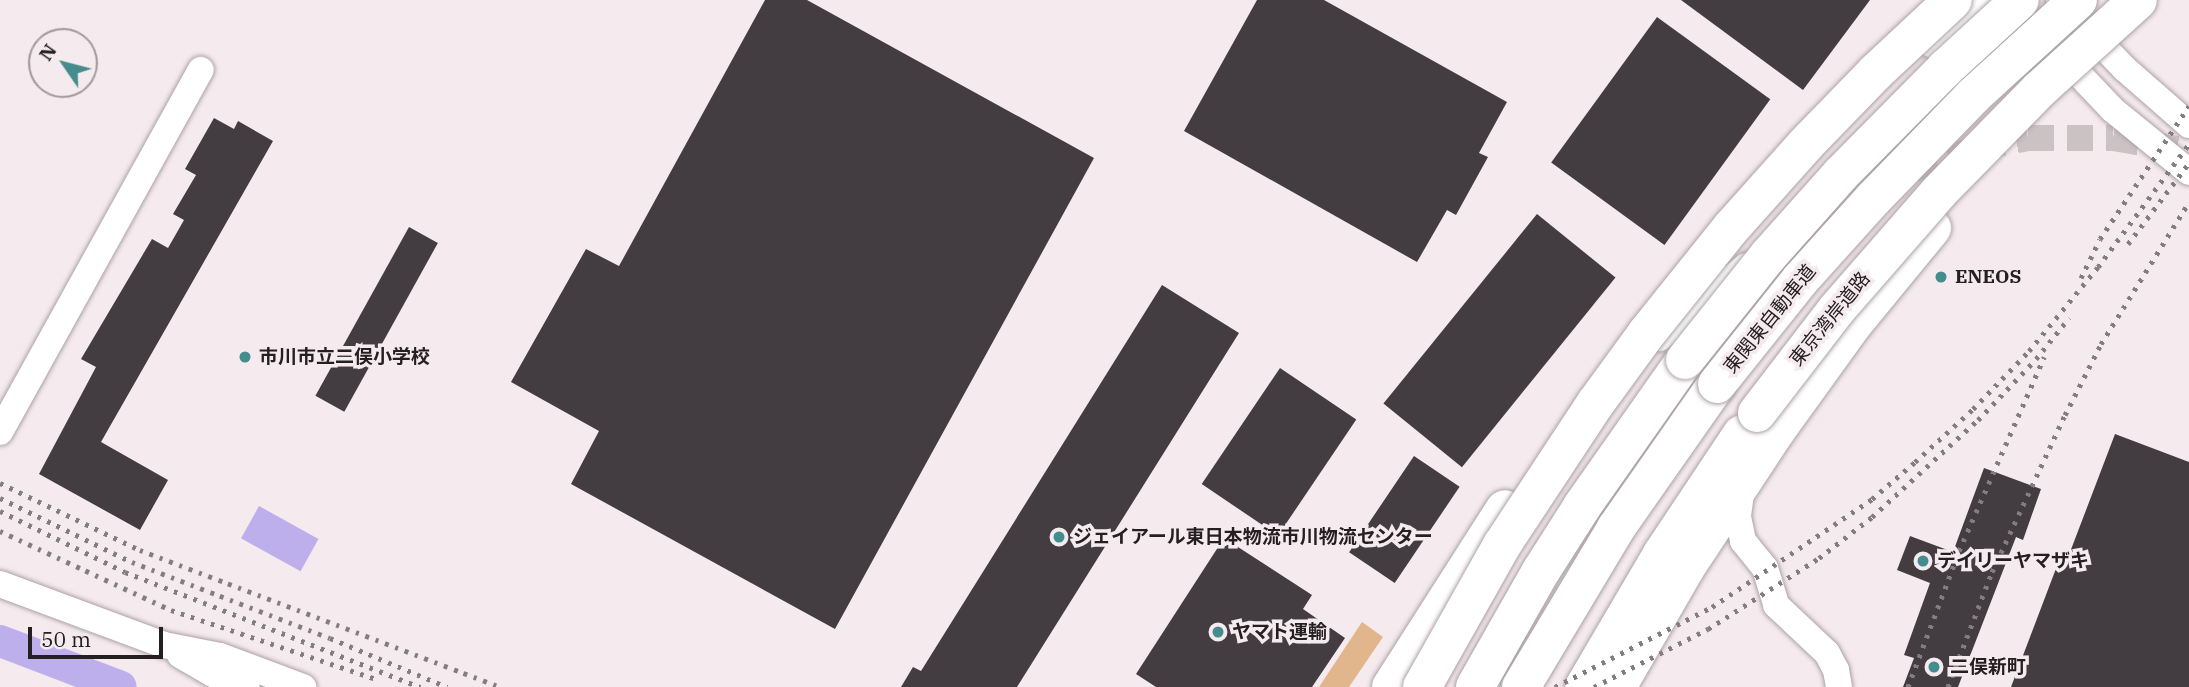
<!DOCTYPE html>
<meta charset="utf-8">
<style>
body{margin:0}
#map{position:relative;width:2189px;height:687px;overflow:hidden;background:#f5eaed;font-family:"IBM Plex Serif","Noto Sans JP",serif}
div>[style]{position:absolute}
.green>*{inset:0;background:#e1b68c}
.water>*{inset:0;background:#bdafeb;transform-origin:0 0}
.river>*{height:32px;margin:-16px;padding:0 16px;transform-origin:16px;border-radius:16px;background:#bdafeb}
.building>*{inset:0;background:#433d42;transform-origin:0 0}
.minor-tunnel>*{height:26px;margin-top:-13px;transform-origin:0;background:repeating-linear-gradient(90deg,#cbc2c4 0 26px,transparent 0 39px)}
.roads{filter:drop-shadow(0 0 2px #aca2a4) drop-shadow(0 0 2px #aca2a4)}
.minor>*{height:26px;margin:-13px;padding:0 13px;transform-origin:13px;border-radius:13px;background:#fff}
.highway>*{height:38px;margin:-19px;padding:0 19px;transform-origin:19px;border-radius:19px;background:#fff}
.rail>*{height:5px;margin-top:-2.5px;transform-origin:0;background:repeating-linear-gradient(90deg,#847d7f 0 3.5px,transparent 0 10.5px)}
.bridges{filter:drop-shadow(0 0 2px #aca2a4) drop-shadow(0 0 2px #aca2a4)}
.highway-bridge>*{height:38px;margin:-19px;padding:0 19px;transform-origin:19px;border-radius:19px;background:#fff}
.dots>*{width:19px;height:19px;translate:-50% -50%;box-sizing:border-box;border:4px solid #f5eaed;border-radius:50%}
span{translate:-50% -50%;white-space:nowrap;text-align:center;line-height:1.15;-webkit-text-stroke:7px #f5eaed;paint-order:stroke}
.poi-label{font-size:19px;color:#242021;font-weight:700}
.left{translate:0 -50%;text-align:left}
.street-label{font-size:19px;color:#242021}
.north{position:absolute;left:28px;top:28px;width:70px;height:70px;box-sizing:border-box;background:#f5eaed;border:2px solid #a1999b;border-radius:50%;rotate:305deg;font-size:19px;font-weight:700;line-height:28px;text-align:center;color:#242021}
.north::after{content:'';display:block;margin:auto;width:24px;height:32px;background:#448c8e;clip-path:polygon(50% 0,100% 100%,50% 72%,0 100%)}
.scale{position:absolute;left:28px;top:627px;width:135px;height:32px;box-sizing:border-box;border:4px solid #242021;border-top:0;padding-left:9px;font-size:21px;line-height:24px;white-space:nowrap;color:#242021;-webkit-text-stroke:5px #f5eaed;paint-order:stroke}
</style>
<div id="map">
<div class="green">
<i style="clip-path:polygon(1362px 622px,1383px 637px,1349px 687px,1319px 687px)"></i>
</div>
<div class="water">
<i style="left:259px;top:506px;width:68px;height:37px;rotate:29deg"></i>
</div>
<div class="river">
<i style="left:0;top:641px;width:129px;rotate:20.8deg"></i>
</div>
<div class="building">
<i style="clip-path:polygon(765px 0,807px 0,1094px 158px,835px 629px,571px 484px,599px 431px,511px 382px,586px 249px,619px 266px)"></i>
<i style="clip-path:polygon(1257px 0,1324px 0,1507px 102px,1479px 153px,1488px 157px,1456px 215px,1447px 210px,1417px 262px,1184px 131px)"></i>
<i style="clip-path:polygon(1681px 0,1870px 0,1803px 90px)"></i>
<i style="left:1657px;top:17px;width:140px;height:180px;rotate:36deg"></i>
<i style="clip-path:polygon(214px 118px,234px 129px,238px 121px,273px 141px,101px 442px,168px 480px,140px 530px,39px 474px,96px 367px,81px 359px,152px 239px,168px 248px,184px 220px,173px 214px,196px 175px,185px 169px)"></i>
<i style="left:1537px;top:214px;width:101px;height:244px;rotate:39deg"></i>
<i style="left:409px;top:227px;width:33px;height:193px;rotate:29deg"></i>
<i style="clip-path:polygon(1162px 285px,1239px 333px,1017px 687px,901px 687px,913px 667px,921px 671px)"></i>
<i style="left:1280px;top:368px;width:92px;height:140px;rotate:34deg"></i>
<i style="clip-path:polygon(2115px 434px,2189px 462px,2189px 687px,2011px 687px,2060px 558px,2067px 560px)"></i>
<i style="left:1414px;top:456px;width:55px;height:116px;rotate:34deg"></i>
<i style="clip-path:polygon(1984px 468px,2041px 489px,2023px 540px,2016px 537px,1958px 687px,1903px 687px,1914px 658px,1904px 655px,1930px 583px,1897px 570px,1910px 536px,1953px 552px)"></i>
<i style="clip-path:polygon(1224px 538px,1312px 595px,1303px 609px,1345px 638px,1312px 687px,1156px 687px,1136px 674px)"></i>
</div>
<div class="minor-tunnel">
<i style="left:1912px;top:170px;width:70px;rotate:-18.4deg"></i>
<i style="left:1978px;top:148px;width:51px;rotate:-11.3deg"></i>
<i style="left:2028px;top:138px;width:85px"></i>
<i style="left:2113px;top:138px;width:77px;rotate:9.7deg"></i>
</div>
<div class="roads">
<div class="minor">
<i style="left:2059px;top:0;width:95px;rotate:46.3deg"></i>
<i style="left:2125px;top:69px;width:85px;rotate:41.2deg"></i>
<i style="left:2057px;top:51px;width:81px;rotate:46.5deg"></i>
<i style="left:2113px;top:110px;width:98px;rotate:39.2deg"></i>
<i style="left:1660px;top:338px;width:112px;rotate:-39.9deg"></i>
<i style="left:0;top:432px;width:414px;rotate:-61deg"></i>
<i style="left:1742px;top:487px;width:30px;rotate:98deg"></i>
<i style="left:1738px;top:517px;width:25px;rotate:78deg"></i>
<i style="left:1743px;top:541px;width:35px;rotate:51deg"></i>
<i style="left:1765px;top:568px;width:39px;rotate:73deg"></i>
<i style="left:1776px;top:605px;width:70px;rotate:43.3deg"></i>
<i style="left:1827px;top:653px;width:19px;rotate:62deg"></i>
<i style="left:1836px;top:670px;width:17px;rotate:80deg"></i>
<i style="left:0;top:584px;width:175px;rotate:20.4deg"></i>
<i style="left:164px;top:645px;width:57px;rotate:11.1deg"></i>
<i style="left:220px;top:656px;width:89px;rotate:20.5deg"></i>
<i style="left:180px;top:655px;width:38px;rotate:30deg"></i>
<i style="left:213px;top:674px;width:36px;rotate:21deg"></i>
</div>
<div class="highway">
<i style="left:1934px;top:39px;width:58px;rotate:-42.2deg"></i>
<i style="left:1391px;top:687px;width:211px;rotate:-57.4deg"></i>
<i style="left:1475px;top:687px;width:133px;rotate:-60.4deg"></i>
<i style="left:1541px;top:571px;width:78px;rotate:-57.5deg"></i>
<i style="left:1583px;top:505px;width:177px;rotate:-54.9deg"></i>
<i style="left:1521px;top:687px;width:185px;rotate:-59.1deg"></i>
<i style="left:1616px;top:528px;width:176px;rotate:-55deg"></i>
<i style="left:1584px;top:687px;width:154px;rotate:-59.6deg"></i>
<i style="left:1662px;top:554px;width:144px;rotate:-56.3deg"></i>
<i style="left:1617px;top:687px;width:136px;rotate:-60deg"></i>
<i style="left:1685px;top:569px;width:165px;rotate:-56.6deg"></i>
<i style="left:1776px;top:431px;width:133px;rotate:-54.2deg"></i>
<i style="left:1854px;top:323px;width:123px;rotate:-50.6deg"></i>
</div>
</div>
<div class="rail">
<i style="left:2128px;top:244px;width:101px;rotate:-53deg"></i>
<i style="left:2081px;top:278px;width:43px;rotate:-64deg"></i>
<i style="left:2100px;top:239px;width:160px;rotate:-56.2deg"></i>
<i style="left:0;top:483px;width:155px;rotate:25.6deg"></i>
<i style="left:140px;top:550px;width:385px;rotate:20.8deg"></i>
<i style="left:0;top:498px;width:147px;rotate:25.9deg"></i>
<i style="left:132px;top:562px;width:212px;rotate:21deg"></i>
<i style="left:330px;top:638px;width:127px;rotate:22.7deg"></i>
<i style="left:0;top:511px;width:139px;rotate:26deg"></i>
<i style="left:125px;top:572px;width:317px;rotate:21.3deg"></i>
<i style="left:0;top:531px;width:188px;rotate:24.8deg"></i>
<i style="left:171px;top:610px;width:216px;rotate:18.6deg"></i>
<i style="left:1555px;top:687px;width:176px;rotate:-27deg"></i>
<i style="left:1712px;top:607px;width:193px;rotate:-34deg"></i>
<i style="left:1872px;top:499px;width:57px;rotate:-40.7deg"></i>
<i style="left:1915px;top:462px;width:79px;rotate:-42.4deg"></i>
<i style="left:1973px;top:409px;width:81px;rotate:-46deg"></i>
<i style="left:2029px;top:351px;width:109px;rotate:-50.6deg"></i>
<i style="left:2098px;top:267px;width:153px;rotate:-53.5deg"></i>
<i style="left:1594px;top:687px;width:128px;rotate:-27deg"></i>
<i style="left:1708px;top:629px;width:132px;rotate:-32.6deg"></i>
<i style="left:1819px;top:558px;width:67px;rotate:-37.7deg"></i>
<i style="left:1872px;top:517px;width:144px;rotate:-42.5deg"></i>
<i style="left:1978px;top:420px;width:84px;rotate:-46.4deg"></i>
<i style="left:2036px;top:359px;width:53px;rotate:-51.2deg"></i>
<i style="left:1908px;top:687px;width:145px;rotate:-69.4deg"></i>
<i style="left:1959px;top:551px;width:212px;rotate:-66.3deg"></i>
<i style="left:1948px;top:687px;width:123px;rotate:-69.1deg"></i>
<i style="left:1992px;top:572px;width:173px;rotate:-65.1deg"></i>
<i style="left:2065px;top:415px;width:80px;rotate:-63.1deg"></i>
<i style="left:2101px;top:344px;width:167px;rotate:-58.2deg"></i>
</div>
<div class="bridges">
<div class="highway-bridge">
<i style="left:1685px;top:360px;width:133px;rotate:-51.4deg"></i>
<i style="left:1768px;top:256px;width:110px;rotate:-48.3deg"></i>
<i style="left:1841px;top:174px;width:149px;rotate:-45.3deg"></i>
<i style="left:1946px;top:68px;width:100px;rotate:-42.6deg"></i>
<i style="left:1717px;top:384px;width:133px;rotate:-51.4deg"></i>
<i style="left:1800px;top:280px;width:109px;rotate:-48deg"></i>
<i style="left:1873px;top:199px;width:144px;rotate:-45.8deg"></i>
<i style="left:1973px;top:96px;width:142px;rotate:-42.4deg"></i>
<i style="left:1757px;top:413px;width:131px;rotate:-52.4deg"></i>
<i style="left:1837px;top:309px;width:155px;rotate:-48.9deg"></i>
<i style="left:1939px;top:192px;width:144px;rotate:-45.6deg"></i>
<i style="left:2040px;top:89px;width:132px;rotate:-42.2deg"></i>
<i style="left:1422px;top:687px;width:163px;rotate:-60.6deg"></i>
<i style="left:1502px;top:545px;width:169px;rotate:-56.6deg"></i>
<i style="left:1595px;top:404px;width:87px;rotate:-53.9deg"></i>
<i style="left:1646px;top:334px;width:136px;rotate:-51.3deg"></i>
<i style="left:1731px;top:228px;width:113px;rotate:-48.2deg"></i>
<i style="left:1806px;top:144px;width:100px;rotate:-45.8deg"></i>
<i style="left:1876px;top:72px;width:105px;rotate:-43.1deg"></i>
</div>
</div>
<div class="dots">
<i style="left:1941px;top:277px;background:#448c8e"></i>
<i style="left:245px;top:357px;background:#448c8e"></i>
<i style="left:1059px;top:537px;background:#448c8e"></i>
<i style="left:1923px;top:561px;background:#448c8e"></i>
<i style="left:1218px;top:632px;background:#448c8e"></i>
<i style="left:1934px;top:667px;background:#448c8e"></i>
</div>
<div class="poi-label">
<span class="left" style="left:1955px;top:277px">ENEOS</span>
<span class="left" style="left:259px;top:357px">市川市立二俣小学校</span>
<span class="left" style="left:1073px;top:537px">ジェイアール東日本物流市川物流センター</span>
<span class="left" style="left:1937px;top:561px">デイリーヤマザキ</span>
<span class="left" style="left:1232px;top:632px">ヤマト運輸</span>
<span class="left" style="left:1950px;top:667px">二俣新町</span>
</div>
<div class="street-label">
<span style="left:1770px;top:319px;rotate:-51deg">東関東自動車道</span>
<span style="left:1830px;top:319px;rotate:-51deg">東京湾岸道路</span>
</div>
<div class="north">N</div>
<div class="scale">50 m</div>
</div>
